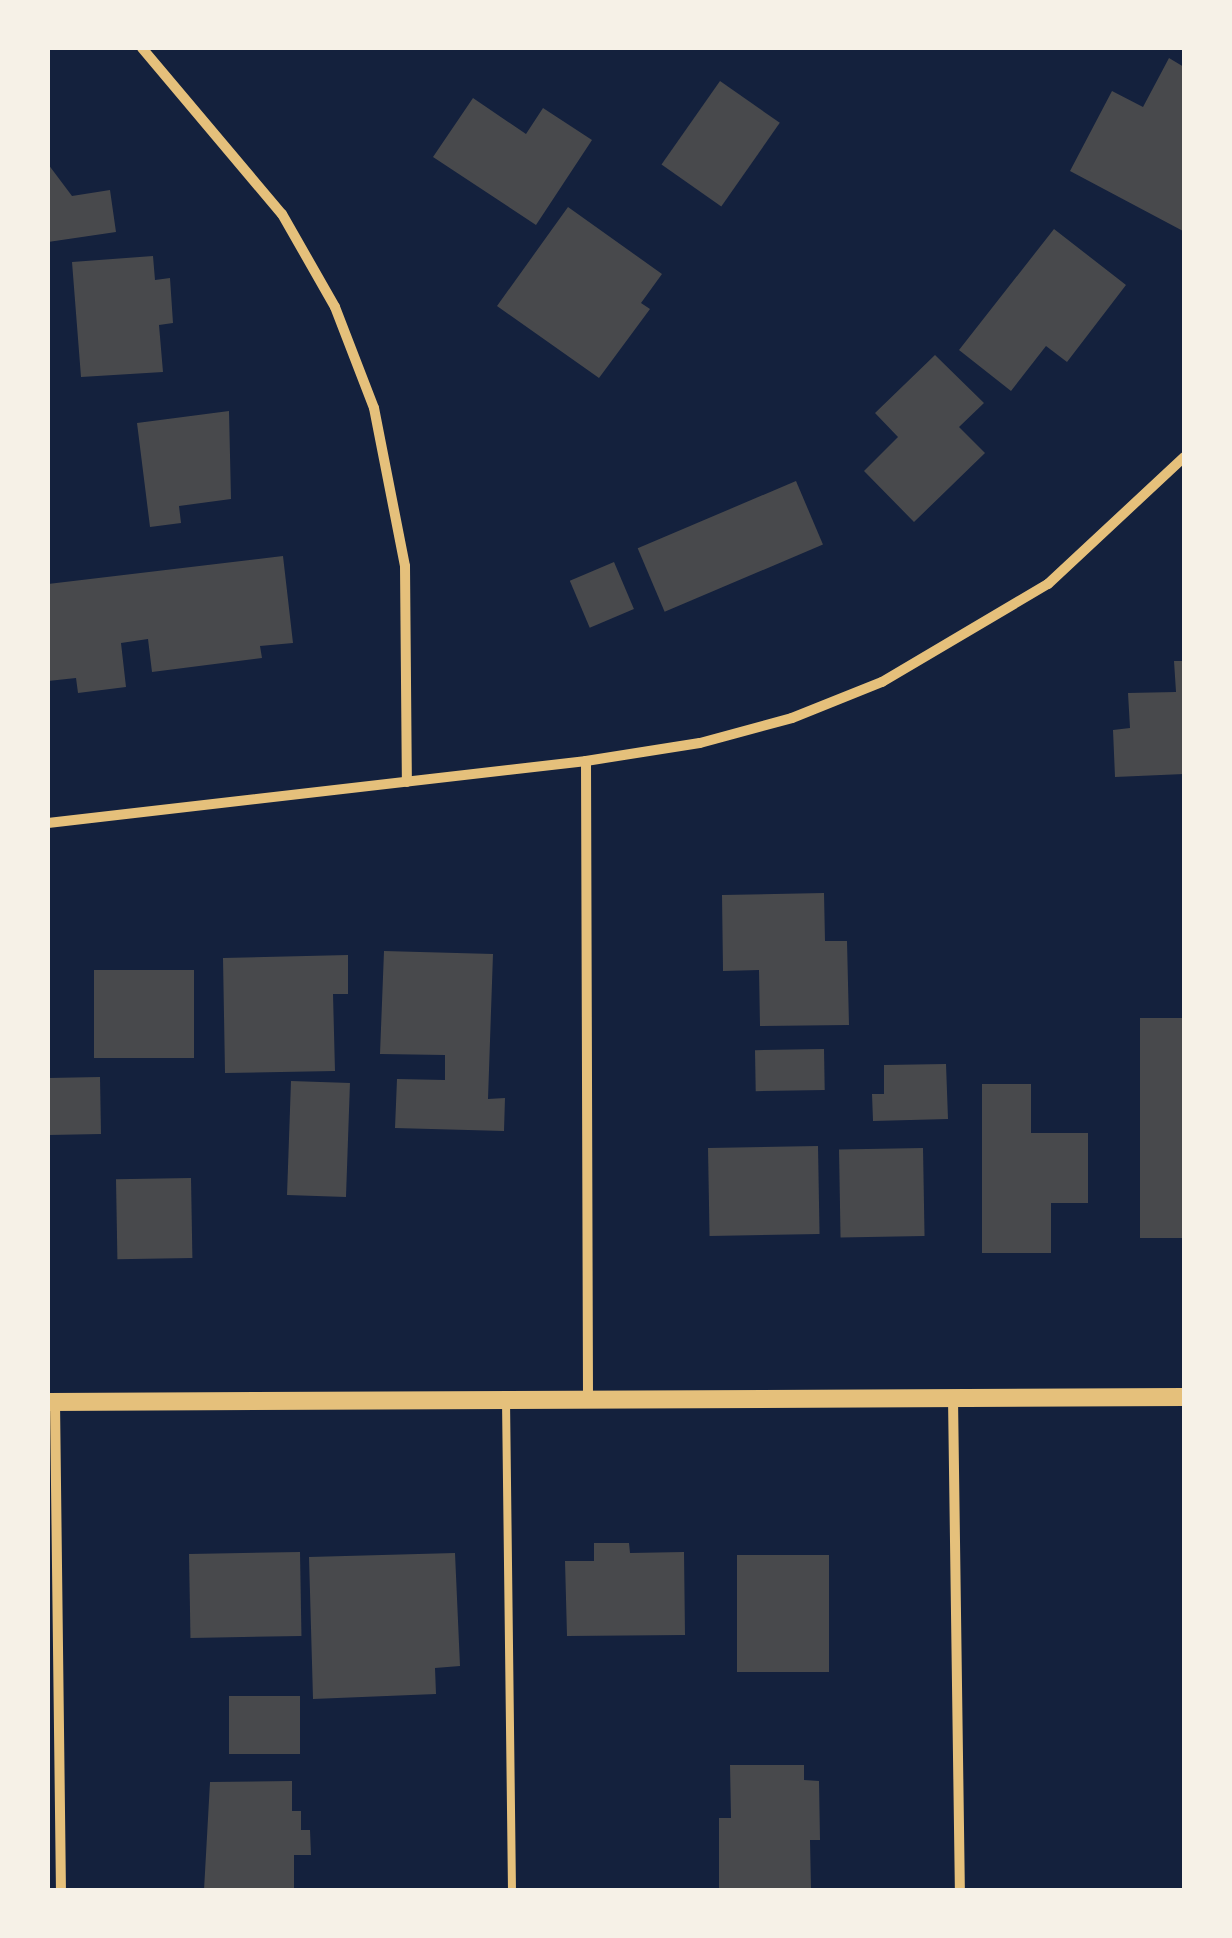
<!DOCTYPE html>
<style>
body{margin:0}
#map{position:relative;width:1232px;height:1938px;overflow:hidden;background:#14213d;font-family:"IBM Plex Sans",sans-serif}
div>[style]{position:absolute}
.building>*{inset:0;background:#48494c;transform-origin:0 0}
.service>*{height:8px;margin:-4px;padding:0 4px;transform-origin:4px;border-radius:4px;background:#e5c07b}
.minor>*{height:10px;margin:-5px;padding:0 5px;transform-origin:5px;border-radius:5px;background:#e5c07b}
.tertiary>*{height:18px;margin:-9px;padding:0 9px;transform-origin:9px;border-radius:9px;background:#e5c07b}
span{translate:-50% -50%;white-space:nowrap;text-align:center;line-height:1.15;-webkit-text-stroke:8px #f6f1e7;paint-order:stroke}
.frame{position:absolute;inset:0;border:50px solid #f6f1e7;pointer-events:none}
</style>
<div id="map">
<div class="building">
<i style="clip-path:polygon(1169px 58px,1184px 67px,1183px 231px,1070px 171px,1112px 91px,1143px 107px)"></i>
<i style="left:720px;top:81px;width:73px;height:102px;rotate:35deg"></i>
<i style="clip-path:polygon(473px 98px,526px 134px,543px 108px,592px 140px,536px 225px,433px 157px)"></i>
<i style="clip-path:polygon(48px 164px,72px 196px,110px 190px,116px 232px,48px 242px)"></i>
<i style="clip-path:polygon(568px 207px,662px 274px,641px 303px,650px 309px,599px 378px,497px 306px)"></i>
<i style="clip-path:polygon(1054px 229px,1126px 285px,1067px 362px,1046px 346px,1011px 391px,959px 350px)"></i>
<i style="clip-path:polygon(153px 256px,155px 280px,170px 278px,173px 323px,159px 325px,163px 372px,81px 377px,72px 262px)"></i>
<i style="clip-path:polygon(935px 355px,984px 403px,959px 427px,985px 453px,914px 522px,864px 471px,898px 437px,875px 413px)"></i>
<i style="clip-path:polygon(229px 411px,231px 499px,179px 506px,181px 523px,150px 527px,137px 423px)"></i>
<i style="left:796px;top:481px;width:69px;height:172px;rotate:67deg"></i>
<i style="clip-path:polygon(283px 556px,293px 643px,260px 646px,262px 658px,152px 672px,148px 639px,121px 643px,126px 687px,78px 693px,76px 678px,48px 681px,48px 584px)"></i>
<i style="left:614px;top:562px;width:51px;height:48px;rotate:67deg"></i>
<i style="clip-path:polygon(1174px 661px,1184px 661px,1184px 774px,1115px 777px,1113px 730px,1130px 728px,1128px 693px,1176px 692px)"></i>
<i style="clip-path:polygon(824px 893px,825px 941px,847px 941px,849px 1025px,760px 1026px,759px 970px,723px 971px,722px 895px)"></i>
<i style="clip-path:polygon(384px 951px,493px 954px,488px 1099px,505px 1098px,504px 1131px,395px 1128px,397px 1079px,445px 1080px,445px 1055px,380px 1054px)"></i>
<i style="clip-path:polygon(348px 955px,348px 994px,333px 994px,335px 1071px,225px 1073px,223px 958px)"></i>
<i style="left:194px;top:970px;width:88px;height:100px;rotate:90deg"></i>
<i style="left:1184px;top:1018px;width:220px;height:44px;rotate:90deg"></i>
<i style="left:824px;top:1049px;width:41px;height:69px;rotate:89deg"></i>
<i style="clip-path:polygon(946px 1064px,948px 1119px,873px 1121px,872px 1094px,884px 1094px,884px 1065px)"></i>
<i style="left:100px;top:1077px;width:57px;height:52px;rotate:89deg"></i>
<i style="left:291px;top:1081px;width:59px;height:114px;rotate:2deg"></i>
<i style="clip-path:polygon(982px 1084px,1031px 1084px,1031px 1133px,1088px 1133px,1088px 1203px,1051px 1203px,1051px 1253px,982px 1253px)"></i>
<i style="left:818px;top:1146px;width:88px;height:110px;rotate:89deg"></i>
<i style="left:923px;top:1148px;width:88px;height:84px;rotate:89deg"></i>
<i style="left:191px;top:1178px;width:80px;height:75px;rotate:89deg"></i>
<i style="clip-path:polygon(594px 1543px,629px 1543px,630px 1553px,684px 1552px,685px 1635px,567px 1636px,565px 1561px,594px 1561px)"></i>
<i style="left:300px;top:1552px;width:84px;height:111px;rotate:89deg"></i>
<i style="clip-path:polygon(455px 1553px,460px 1666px,435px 1668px,436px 1694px,313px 1699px,309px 1557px)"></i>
<i style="left:737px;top:1555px;width:92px;height:117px"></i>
<i style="left:229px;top:1696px;width:71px;height:58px"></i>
<i style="clip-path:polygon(730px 1765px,804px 1765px,804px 1780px,819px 1781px,820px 1840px,810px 1840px,811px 1888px,719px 1889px,719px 1818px,731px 1818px)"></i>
<i style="clip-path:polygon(292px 1781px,292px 1811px,301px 1811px,301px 1830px,310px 1830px,311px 1855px,294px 1855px,294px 1890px,204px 1890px,210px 1782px)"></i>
</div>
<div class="service">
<i style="left:506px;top:1400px;width:490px;rotate:89.3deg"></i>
</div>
<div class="minor">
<i style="left:142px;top:48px;width:217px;rotate:49.9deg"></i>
<i style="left:282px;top:214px;width:107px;rotate:60.3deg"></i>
<i style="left:335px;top:307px;width:108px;rotate:68.9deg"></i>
<i style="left:374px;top:408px;width:161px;rotate:78.9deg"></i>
<i style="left:405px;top:566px;width:216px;rotate:89.5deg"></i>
<i style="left:586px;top:761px;width:638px;rotate:89.82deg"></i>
<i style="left:48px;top:823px;width:542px;rotate:-6.57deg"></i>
<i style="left:586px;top:761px;width:115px;rotate:-9deg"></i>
<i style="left:700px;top:743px;width:95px;rotate:-15.2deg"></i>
<i style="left:792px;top:718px;width:97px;rotate:-21.8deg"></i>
<i style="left:882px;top:682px;width:193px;rotate:-30.6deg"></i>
<i style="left:1048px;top:584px;width:186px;rotate:-43deg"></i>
<i style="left:953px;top:1398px;width:492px;rotate:89.2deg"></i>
<i style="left:55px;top:1402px;width:488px;rotate:89.3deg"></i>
</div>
<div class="tertiary">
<i style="left:48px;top:1402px;width:1136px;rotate:-0.25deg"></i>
</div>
<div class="frame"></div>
</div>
